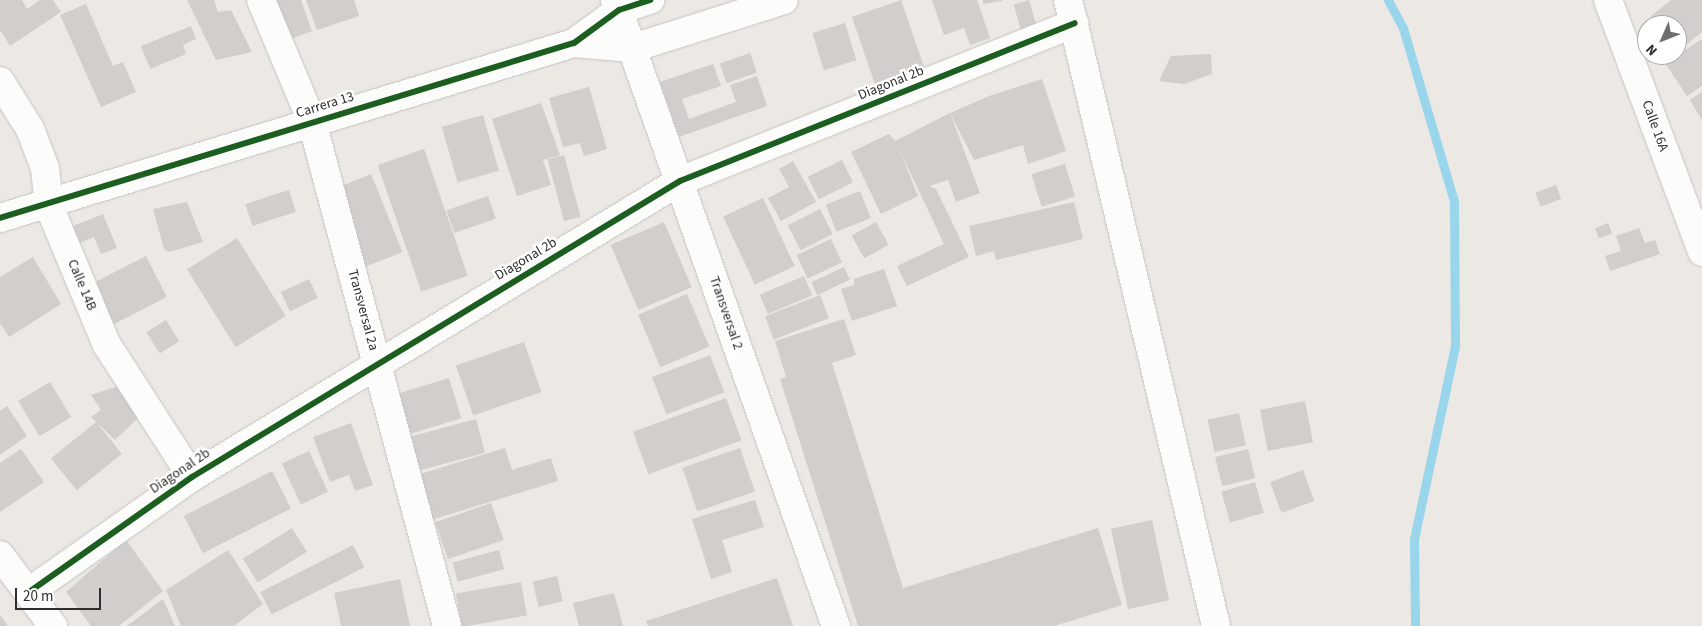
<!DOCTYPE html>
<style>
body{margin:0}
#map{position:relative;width:1702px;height:626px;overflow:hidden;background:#ece8e4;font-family:"Source Sans 3",sans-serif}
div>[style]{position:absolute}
.stream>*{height:9px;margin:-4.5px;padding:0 4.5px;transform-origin:4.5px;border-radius:4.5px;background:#99d6ec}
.building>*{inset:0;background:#d1cecb;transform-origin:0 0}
.roads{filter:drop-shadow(0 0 1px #c5c4c5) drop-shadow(0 0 1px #c5c4c5)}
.minor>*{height:28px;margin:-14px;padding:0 14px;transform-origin:14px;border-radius:14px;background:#fcfcfb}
.tertiary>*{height:28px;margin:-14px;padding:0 14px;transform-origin:14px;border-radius:14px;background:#fcfcfb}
.cycleway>*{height:6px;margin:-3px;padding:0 3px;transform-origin:3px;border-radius:3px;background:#1b5e20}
span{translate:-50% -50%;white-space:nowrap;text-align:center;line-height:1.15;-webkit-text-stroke:5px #fff;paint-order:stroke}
.street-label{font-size:14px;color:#2e2e2e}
.north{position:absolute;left:1637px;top:15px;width:50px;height:50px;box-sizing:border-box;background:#fff;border:1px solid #ababab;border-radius:50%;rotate:226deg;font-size:14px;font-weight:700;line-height:20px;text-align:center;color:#2e2e2e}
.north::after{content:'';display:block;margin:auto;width:18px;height:22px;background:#706f6e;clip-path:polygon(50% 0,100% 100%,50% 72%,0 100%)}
.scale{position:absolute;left:15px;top:588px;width:86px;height:22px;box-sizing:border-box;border:2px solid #2e2e2e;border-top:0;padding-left:6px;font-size:15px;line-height:18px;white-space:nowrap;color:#2e2e2e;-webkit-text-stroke:4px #fff;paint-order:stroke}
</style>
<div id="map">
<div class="stream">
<i style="left:1388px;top:0;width:32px;rotate:62deg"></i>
<i style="left:1403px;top:28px;width:180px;rotate:73.6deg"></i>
<i style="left:1454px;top:201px;width:145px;rotate:89.6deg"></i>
<i style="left:1455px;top:346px;width:197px;rotate:102deg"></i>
<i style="left:1414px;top:539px;width:87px;rotate:89.3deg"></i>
</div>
<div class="building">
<i style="clip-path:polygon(0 0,22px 0,27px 9px,40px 0,53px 0,61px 12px,10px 46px,0 30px)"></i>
<i style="clip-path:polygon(187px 0,214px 0,218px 12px,231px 10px,252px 52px,216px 60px)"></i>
<i style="clip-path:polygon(270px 0,301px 0,312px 31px,285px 41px)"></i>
<i style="clip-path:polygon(306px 0,354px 0,359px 16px,317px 30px)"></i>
<i style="left:901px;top:0;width:75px;height:52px;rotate:71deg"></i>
<i style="clip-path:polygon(932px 0,977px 0,990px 38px,970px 45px,964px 28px,944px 35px)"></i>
<i style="clip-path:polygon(983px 0,1002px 0,1002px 1px,983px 4px)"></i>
<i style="left:1029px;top:0;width:26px;height:16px;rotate:74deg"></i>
<i style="clip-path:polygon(1671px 0,1702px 0,1702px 32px,1678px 51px,1677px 25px,1658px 25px,1651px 16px)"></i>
<i style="clip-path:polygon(86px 4px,113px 66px,123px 62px,136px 92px,101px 107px,60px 15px)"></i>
<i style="left:845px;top:23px;width:39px;height:34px;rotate:73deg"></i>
<i style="clip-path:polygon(191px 26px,196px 39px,183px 45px,186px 54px,150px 69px,141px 46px)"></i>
<i style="clip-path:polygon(1702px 39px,1702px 86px,1687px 96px,1665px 63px)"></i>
<i style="left:750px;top:53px;width:21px;height:32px;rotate:71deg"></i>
<i style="clip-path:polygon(1211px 54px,1212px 74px,1184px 84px,1159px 81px,1171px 56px)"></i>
<i style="clip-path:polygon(713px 64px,721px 86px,682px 99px,689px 119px,736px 102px,730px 85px,757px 76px,767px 106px,679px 137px,660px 82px)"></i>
<i style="clip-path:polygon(1042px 79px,1066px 151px,1028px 164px,1023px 145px,974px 160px,950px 113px,989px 96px)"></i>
<i style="clip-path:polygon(589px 87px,607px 149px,584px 156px,580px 143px,563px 147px,549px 98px)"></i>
<i style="clip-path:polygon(1702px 92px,1702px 120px,1690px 100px)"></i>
<i style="clip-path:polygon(541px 103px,560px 155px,543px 160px,551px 185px,517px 196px,492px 119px)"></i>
<i style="clip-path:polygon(950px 113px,980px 193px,956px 202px,948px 180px,929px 186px,936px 189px,969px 257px,907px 286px,897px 266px,944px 244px,900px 151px,918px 196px,881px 214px,851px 152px,889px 134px,895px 141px)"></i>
<i style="left:483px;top:115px;width:58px;height:43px;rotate:74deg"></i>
<i style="left:424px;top:149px;width:134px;height:49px;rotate:71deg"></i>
<i style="left:564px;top:155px;width:64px;height:17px;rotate:75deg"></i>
<i style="left:842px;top:160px;width:25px;height:38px;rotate:64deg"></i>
<i style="clip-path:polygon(793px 161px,816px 202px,781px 221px,768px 198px,789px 187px,779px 169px)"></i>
<i style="left:1065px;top:164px;width:34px;height:35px;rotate:73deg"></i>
<i style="left:371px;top:174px;width:84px;height:48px;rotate:68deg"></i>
<i style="left:1556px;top:185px;width:15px;height:22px;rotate:70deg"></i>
<i style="left:289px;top:190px;width:23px;height:46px;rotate:72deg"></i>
<i style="left:860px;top:191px;width:29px;height:37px;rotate:68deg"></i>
<i style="left:488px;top:196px;width:24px;height:44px;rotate:71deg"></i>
<i style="left:763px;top:198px;width:75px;height:44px;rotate:65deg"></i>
<i style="clip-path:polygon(187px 202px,203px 242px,169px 252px,164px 249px,153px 209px)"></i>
<i style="clip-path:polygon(1074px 202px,1083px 239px,996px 260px,994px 251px,976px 256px,969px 226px)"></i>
<i style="left:820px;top:209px;width:28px;height:36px;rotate:63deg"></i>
<i style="clip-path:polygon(103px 214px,117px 248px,101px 254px,94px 237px,74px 245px,68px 228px)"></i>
<i style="left:664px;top:222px;width:71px;height:58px;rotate:67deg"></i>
<i style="left:876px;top:222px;width:26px;height:28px;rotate:61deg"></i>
<i style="left:1608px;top:223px;width:11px;height:14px;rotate:68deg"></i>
<i style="clip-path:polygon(1639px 228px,1645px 243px,1655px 240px,1660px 254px,1610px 271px,1605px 256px,1621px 251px,1616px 236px)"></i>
<i style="left:237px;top:238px;width:92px;height:59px;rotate:58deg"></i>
<i style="left:831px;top:239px;width:26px;height:38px;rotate:65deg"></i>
<i style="left:146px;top:256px;width:46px;height:62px;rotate:63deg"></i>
<i style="clip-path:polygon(33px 257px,61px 304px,9px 337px,0 323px,0 277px)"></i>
<i style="left:844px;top:267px;width:14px;height:36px;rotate:65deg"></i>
<i style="clip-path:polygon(884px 269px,897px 306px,852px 321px,841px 289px,854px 285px,854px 279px)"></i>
<i style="left:804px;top:276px;width:21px;height:48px;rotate:67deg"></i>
<i style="left:309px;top:279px;width:21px;height:31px;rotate:65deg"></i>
<i style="left:687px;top:294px;width:57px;height:53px;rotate:67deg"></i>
<i style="left:820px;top:295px;width:25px;height:59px;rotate:69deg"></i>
<i style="clip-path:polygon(844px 319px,856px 355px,832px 363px,903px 588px,1098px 528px,1122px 605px,1054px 626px,858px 626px,780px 379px,786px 377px,775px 341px)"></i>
<i style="left:166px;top:320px;width:25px;height:23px;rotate:58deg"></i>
<i style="left:524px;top:342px;width:53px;height:72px;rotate:71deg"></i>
<i style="left:710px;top:355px;width:40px;height:62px;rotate:69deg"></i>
<i style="left:449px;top:378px;width:42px;height:53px;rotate:73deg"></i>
<i style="left:50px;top:382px;width:41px;height:37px;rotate:59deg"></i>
<i style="clip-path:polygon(119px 386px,139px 417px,115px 440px,91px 417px,101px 410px,91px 395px)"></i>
<i style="left:726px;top:398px;width:45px;height:99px;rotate:70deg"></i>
<i style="left:1305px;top:401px;width:42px;height:46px;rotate:79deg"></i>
<i style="clip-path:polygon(7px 406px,27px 436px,0 455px,0 411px)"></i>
<i style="left:1239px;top:413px;width:33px;height:32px;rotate:78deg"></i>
<i style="left:476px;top:419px;width:35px;height:71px;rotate:75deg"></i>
<i style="left:96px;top:422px;width:41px;height:58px;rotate:51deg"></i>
<i style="clip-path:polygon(351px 423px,373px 485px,355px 491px,349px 475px,330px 482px,313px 437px)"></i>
<i style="clip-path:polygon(505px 448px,512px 470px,551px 458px,558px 481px,431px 520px,417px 475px)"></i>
<i style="left:740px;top:448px;width:46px;height:61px;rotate:71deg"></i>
<i style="clip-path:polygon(21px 449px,44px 482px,0 512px,0 463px)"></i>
<i style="left:1248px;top:449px;width:30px;height:34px;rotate:76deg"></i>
<i style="left:309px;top:451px;width:45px;height:30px;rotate:65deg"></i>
<i style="left:1303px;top:470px;width:33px;height:35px;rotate:70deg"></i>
<i style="left:272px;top:471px;width:42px;height:99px;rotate:63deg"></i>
<i style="left:1255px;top:482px;width:32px;height:35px;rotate:74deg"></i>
<i style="clip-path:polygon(755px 500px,764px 527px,722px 540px,732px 572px,711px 579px,692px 519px)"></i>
<i style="left:491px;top:503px;width:39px;height:59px;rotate:71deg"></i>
<i style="left:1152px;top:520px;width:82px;height:42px;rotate:78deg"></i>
<i style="left:292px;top:528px;width:28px;height:58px;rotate:58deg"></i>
<i style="clip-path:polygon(126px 540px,163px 591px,119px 626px,91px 626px,66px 592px)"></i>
<i style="left:353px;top:545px;width:25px;height:104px;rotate:63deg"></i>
<i style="clip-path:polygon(228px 550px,263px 604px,234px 626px,181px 626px,166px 590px)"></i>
<i style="left:499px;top:550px;width:20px;height:48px;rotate:75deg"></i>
<i style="left:557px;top:576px;width:26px;height:25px;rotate:77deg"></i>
<i style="clip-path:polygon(777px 578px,793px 626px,648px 626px,646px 621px)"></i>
<i style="clip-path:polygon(400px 579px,410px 626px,341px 626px,334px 593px)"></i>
<i style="left:521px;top:582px;width:34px;height:66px;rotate:80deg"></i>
<i style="clip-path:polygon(614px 593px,623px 626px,579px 626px,573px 603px)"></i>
<i style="clip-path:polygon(163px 599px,175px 626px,127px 626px)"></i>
<i style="clip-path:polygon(0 615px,8px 626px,0 626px)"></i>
</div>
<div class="roads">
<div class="minor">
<i style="left:261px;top:0;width:132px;rotate:67.3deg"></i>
<i style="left:312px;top:122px;width:522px;rotate:75deg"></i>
<i style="left:615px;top:0;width:664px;rotate:70.56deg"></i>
<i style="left:1068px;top:0;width:643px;rotate:76.7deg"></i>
<i style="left:1608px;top:0;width:269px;rotate:69.5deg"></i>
<i style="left:0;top:81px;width:57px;rotate:58deg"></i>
<i style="left:30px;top:129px;width:42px;rotate:69deg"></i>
<i style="left:45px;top:168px;width:38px;rotate:84deg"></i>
<i style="left:49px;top:206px;width:151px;rotate:67.4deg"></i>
<i style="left:107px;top:345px;width:157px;rotate:57.2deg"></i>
<i style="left:0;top:555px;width:89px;rotate:53.3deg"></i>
<i style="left:29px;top:592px;width:199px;rotate:-35.2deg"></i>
<i style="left:192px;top:477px;width:571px;rotate:-31.24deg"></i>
<i style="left:680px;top:181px;width:425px;rotate:-21.8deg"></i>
</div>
<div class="tertiary">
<i style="left:574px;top:43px;width:59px;rotate:4.8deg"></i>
<i style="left:633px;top:48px;width:158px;rotate:-17.6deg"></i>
<i style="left:0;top:218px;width:600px;rotate:-16.96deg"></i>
<i style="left:574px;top:43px;width:56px;rotate:-36.3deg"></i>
<i style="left:619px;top:10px;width:33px;rotate:-18deg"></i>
</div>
</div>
<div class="cycleway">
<i style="left:0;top:218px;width:600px;rotate:-16.96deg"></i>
<i style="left:574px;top:43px;width:56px;rotate:-36.3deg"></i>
<i style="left:619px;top:10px;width:33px;rotate:-18deg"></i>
<i style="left:29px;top:592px;width:199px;rotate:-35.2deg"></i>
<i style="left:192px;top:477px;width:571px;rotate:-31.24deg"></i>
<i style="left:680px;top:181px;width:425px;rotate:-21.8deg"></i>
</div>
<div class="street-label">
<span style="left:891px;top:83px;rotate:-22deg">Diagonal 2b</span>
<span style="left:325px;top:105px;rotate:-17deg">Carrera 13</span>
<span style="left:1655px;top:126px;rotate:70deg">Calle 16A</span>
<span style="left:526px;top:259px;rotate:-31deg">Diagonal 2b</span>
<span style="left:82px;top:285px;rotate:67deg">Calle 14B</span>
<span style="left:363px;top:310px;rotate:75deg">Transversal 2a</span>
<span style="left:726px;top:313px;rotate:71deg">Transversal 2</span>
<span style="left:180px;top:471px;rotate:-34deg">Diagonal 2b</span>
</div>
<div class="north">N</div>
<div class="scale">20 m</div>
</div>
